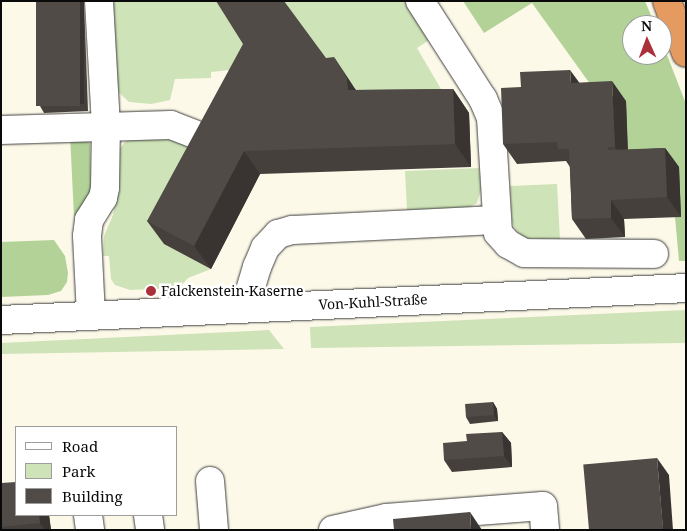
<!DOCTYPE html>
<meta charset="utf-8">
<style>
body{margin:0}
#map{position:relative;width:687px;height:531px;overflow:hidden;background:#fdf9e9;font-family:"Noto Serif",serif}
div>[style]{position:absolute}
.green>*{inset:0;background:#cee3b7}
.forest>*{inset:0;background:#b2d298}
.roads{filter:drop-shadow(0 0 1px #3d3d3d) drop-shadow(0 0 1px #3d3d3d)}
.minor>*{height:28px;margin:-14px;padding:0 14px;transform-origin:14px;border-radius:14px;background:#fff}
.highway>*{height:28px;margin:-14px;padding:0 14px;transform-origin:14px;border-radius:14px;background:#e59a5f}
.wall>*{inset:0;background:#46403d}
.shaded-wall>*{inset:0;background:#393432;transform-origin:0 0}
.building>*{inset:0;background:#514b47;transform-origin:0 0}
.dots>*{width:14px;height:14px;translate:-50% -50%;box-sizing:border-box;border:2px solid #fff;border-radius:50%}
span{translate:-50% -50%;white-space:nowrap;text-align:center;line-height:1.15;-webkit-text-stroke:5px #fff;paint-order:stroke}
.poi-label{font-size:14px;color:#0a0a0a}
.left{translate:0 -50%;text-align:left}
.street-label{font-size:14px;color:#0a0a0a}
.frame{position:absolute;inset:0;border:2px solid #0a0a0a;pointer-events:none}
.legend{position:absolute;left:15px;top:426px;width:162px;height:90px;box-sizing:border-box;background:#fff;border:1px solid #9d9d9d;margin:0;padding:6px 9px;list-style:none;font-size:15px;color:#0a0a0a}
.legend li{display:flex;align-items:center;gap:10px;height:25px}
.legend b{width:25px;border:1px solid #9d9d9d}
.north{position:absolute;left:622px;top:15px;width:50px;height:50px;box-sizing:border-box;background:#fff;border:1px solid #9d9d9d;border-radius:50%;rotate:358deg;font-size:14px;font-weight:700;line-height:20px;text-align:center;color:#0a0a0a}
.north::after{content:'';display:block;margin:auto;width:18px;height:22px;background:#aa3139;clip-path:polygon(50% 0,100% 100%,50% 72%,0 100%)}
</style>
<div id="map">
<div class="green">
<i style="clip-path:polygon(108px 1px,217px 1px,259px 67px,211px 72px,211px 78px,175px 79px,170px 100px,151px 104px,129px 102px,113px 87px)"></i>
<i style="clip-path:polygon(283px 1px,407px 1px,431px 39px,417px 48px,455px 113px,363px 101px,350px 81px,342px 81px)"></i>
<i style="clip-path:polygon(162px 135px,193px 146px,211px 269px,188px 278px,179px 288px,130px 290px,115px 285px,111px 279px,109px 256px,103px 256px,104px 236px,113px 215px,118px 190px,115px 155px,125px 142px,138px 136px)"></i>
<i style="clip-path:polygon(479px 168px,481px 189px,477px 203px,467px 209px,407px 210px,405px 171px)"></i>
<i style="clip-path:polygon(557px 184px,560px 240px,524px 238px,515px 229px,512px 221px,510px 186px)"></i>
<i style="clip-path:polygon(686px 310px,686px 343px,311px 348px,310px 327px)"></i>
<i style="clip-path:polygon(269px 330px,284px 349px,1px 354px,1px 343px)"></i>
</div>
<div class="forest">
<i style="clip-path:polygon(463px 1px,645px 1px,655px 25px,632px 25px,632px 55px,662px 55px,662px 42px,686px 104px,686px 261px,679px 261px,675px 217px,681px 216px,679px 168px,621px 170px,603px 102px,532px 3px,484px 33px)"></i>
<i style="clip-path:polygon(70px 134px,86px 139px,90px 144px,91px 194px,74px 217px)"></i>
<i style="clip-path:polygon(54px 240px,65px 256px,68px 273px,67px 282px,61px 291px,48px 295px,1px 297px,1px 242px)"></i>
</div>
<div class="roads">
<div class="minor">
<i style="left:420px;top:1px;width:117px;rotate:57.3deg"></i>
<i style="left:483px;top:99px;width:21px;rotate:67deg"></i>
<i style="left:491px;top:118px;width:115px;rotate:86.5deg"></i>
<i style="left:498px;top:233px;width:15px;rotate:48deg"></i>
<i style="left:508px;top:244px;width:18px;rotate:29deg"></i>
<i style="left:524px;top:253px;width:130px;rotate:0.4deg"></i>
<i style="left:1px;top:130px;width:170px;rotate:-1.7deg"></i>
<i style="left:171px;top:125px;width:25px;rotate:21deg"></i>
<i style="left:245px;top:307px;width:42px;rotate:-73.3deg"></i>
<i style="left:257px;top:267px;width:21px;rotate:-67deg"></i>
<i style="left:265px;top:248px;width:19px;rotate:-47deg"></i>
<i style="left:278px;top:234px;width:15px;rotate:-16deg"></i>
<i style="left:292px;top:230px;width:205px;rotate:-2.8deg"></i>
<i style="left:91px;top:315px;width:79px;rotate:-92.9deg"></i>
<i style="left:87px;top:236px;width:16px;rotate:-83deg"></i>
<i style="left:89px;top:220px;width:26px;rotate:-58deg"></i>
<i style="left:103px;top:198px;width:10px;rotate:-79deg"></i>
<i style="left:105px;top:188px;width:62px;rotate:-89.1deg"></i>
<i style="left:106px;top:126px;width:125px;rotate:-93.2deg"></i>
<i style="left:1px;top:320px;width:686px;rotate:-2.67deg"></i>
<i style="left:210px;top:481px;width:49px;rotate:85.3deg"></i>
<i style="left:88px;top:515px;width:15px;rotate:82deg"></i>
<i style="left:148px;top:515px;width:15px;rotate:82deg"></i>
<i style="left:333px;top:530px;width:54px;rotate:-12.8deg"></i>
<i style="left:386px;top:518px;width:157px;rotate:-4.4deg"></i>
<i style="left:543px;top:506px;width:24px;rotate:85deg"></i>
</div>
<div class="highway">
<i style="left:667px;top:1px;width:55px;rotate:69.9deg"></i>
</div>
</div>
<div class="wall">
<i style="clip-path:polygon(36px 1px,84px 1px,88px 111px,44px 113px,40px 106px)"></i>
<i style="clip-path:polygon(326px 58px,356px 90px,453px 89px,469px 113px,471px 167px,260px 174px,211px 269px,164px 244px,147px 221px)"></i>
<i style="clip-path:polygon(580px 83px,626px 101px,628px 150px,665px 148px,679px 167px,681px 217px,624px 219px,625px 237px,586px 239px,572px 219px,570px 167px,566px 161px,517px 164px,503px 144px,521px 87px)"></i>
<i style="clip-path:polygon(493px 402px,497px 409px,498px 421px,470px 424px,466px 417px)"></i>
<i style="clip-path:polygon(502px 432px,511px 443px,512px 467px,452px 472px,444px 460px,467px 441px)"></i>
<i style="clip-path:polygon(1px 483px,49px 515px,51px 530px,1px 530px)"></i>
</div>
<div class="shaded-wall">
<i style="left:80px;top:1px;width:4px;height:103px"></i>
<i style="clip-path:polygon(334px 57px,350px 81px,363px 101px,348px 90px)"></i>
<i style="clip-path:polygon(570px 70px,584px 89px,571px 83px)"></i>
<i style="clip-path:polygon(612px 81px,626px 101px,628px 166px,615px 147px)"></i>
<i style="clip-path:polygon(453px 89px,469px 113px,471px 167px,455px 144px)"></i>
<i style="clip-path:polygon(665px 148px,679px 167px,681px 217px,667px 197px)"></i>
<i style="clip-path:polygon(244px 151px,260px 174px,211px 269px,194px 246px)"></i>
<i style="clip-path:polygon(611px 200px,624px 219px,625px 237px,611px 218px)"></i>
<i style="clip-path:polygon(493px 402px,497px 409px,498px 421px,494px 415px)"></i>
<i style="clip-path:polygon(502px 432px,511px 443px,512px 467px,504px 456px)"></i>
<i style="clip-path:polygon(657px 458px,669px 475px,673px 530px,663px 530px)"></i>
<i style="clip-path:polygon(470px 512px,482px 530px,471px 530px)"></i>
<i style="clip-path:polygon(39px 515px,49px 515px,51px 530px,45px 530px,40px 523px)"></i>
</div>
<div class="building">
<i style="left:36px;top:1px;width:44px;height:105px"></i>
<i style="clip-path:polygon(216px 1px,284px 1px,326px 58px,334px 57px,347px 78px,348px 90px,453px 89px,455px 144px,244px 151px,194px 246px,147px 221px,243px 44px)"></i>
<i style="clip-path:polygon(570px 70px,571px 83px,612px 81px,615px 147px,608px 147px,608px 150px,665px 148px,667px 197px,611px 200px,611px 218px,572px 219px,569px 149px,558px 149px,557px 142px,503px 144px,501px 88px,521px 87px,520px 72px)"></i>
<i style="left:493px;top:402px;width:13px;height:28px;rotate:86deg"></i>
<i style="clip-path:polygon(502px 432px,504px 456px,444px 460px,443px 443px,467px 441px,466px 434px)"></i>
<i style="left:657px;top:458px;width:72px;height:74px;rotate:85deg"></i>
<i style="clip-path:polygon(16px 482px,16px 515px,39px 515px,40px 523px,1px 527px,1px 483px)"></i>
<i style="clip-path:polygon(470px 512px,471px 530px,394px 530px,393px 519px)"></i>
</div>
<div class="dots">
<i style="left:151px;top:291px;background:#aa3139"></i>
</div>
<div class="poi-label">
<span class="left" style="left:161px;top:291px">Falckenstein-Kaserne</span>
</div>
<div class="street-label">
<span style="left:373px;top:302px;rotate:-3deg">Von-Kuhl-Straße</span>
</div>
<div class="frame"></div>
<ul class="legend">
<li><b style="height:6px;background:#fff"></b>Road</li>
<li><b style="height:14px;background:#cee3b7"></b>Park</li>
<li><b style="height:14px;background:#514b47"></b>Building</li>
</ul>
<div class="north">N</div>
</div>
